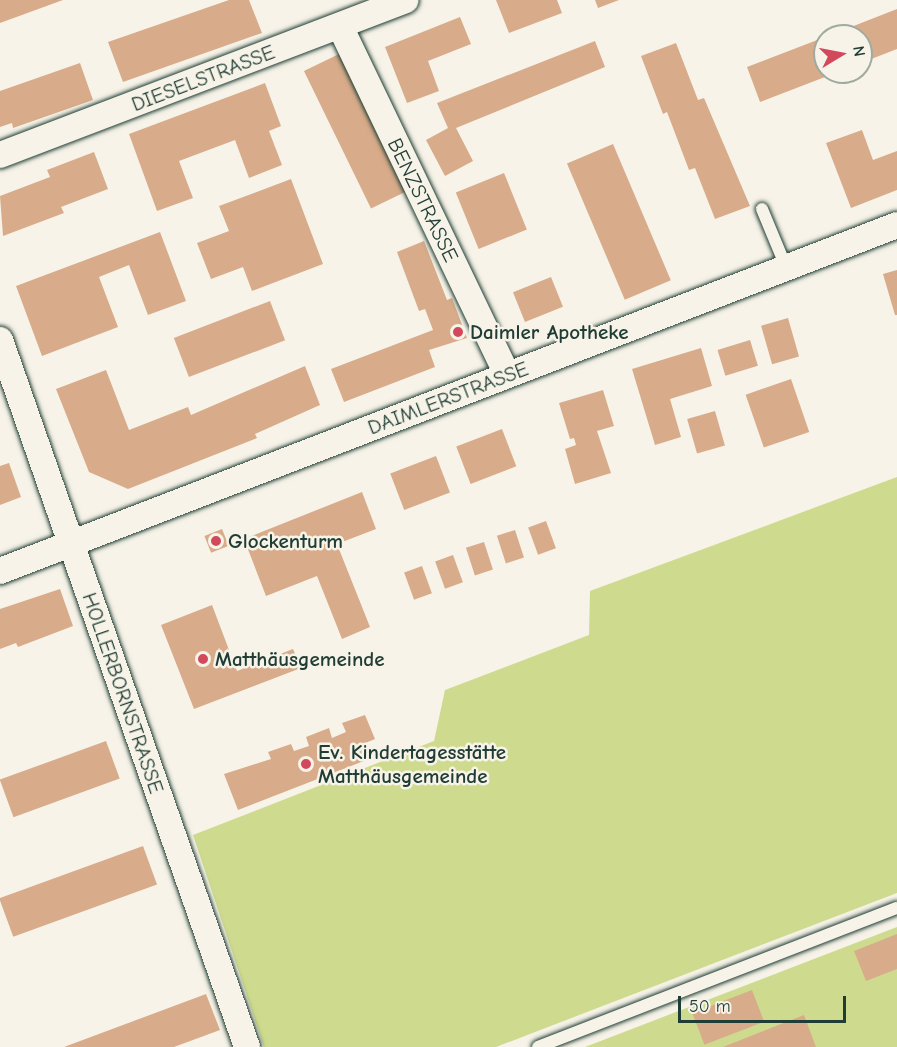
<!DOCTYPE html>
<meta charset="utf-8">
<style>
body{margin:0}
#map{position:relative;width:897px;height:1047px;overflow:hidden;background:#f7f3e8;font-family:"Comic Neue",sans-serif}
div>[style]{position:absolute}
.green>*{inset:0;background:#cedb8e}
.building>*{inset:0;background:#d8ac8a;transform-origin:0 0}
.roads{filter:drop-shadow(0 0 2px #1f3d34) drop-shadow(0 0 2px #1f3d34)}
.service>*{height:12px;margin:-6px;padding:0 6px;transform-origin:6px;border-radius:6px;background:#f7f3e8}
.minor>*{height:26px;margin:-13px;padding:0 13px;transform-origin:13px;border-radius:13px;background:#f7f3e8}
.dots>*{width:16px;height:16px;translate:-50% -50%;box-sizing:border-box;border:3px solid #f7f3e8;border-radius:50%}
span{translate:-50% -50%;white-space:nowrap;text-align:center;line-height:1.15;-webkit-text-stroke:5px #f7f3e8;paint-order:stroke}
.street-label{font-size:21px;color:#1f3d34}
.poi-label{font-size:21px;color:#1f3d34;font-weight:700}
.left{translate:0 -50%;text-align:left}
.north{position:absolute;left:813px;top:24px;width:60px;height:60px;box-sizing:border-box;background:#f7f3e8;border:2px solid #a1aaa0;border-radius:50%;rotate:80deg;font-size:16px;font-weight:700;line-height:24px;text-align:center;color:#1f3d34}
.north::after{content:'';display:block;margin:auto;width:21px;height:27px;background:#d1495b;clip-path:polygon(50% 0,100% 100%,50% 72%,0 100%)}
.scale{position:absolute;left:678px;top:996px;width:168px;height:27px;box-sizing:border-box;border:3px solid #1f3d34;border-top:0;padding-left:8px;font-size:18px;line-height:21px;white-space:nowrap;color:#1f3d34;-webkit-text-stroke:4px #f7f3e8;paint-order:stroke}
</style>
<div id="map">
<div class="green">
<i style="clip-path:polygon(897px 477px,897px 893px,496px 1047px,264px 1047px,193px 835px,434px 741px,445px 690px,589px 635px,590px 591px)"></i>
<i style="clip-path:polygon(897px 927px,897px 1047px,585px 1047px)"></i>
</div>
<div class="building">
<i style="clip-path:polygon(0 0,63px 0,0 23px)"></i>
<i style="clip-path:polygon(229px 0,249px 0,262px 33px,123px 82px,108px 42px)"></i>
<i style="clip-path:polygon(496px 0,557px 0,562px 13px,509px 33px)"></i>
<i style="clip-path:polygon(595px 0,619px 0,598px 8px)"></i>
<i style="clip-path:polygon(897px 9px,897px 49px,861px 63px,861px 36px,828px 36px)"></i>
<i style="clip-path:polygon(460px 17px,471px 44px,428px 61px,439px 91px,407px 103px,385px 47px)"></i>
<i style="clip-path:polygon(825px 37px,825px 72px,838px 72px,760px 102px,747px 67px)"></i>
<i style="clip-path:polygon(595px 41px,605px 67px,456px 128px,473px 161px,445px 176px,426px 140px,448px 128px,437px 103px)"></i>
<i style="clip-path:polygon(676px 43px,698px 100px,704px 98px,750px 206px,715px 219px,695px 168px,689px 170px,667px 112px,663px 114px,641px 56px)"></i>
<i style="left:339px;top:54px;width:153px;height:39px;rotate:64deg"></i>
<i style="clip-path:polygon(80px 63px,93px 100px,13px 128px,12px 123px,0 127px,0 91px)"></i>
<i style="clip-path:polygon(265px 83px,281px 126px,269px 131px,282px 165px,249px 178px,235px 140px,179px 161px,193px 198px,157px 211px,129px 134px)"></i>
<i style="clip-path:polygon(862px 130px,873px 160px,897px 151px,897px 190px,851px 208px,826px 143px)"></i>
<i style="left:613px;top:144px;width:148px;height:50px;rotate:67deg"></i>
<i style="clip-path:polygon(94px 152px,108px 189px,61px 207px,64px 213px,3px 236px,0 196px,50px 177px,47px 170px)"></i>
<i style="left:504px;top:173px;width:61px;height:52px;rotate:68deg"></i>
<i style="clip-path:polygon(291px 179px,323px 264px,252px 291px,243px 267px,211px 279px,197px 243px,229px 231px,219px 206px)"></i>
<i style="clip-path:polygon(160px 232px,186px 301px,148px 315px,129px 265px,99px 277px,118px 327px,42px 356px,16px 286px)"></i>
<i style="clip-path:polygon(424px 241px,447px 300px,452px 298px,467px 338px,429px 350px,435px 367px,344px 402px,331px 369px,433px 330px,425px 309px,419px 311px,397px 252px)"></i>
<i style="clip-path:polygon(897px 270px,897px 315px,895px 315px,883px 274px)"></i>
<i style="left:551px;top:277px;width:32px;height:41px;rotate:68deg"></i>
<i style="left:270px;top:301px;width:42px;height:103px;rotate:69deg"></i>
<i style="left:788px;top:318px;width:40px;height:28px;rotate:74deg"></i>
<i style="left:750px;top:340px;width:27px;height:34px;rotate:73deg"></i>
<i style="clip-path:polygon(701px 348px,712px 386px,670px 399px,681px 437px,655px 445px,632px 369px)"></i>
<i style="clip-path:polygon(305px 366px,320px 405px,255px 434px,257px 438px,128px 489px,89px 472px,56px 389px,106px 370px,129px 430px,188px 407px,191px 415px)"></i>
<i style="left:791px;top:379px;width:56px;height:48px;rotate:71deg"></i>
<i style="clip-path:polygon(603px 390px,614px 426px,597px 431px,611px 473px,575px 484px,565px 449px,576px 445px,574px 438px,570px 439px,559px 403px)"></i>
<i style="left:715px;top:411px;width:36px;height:29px;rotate:74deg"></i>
<i style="left:502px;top:429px;width:40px;height:49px;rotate:69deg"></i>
<i style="left:436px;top:456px;width:39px;height:49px;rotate:69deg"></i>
<i style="clip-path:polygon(9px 463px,21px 497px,0 505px,0 466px)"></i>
<i style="clip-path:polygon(362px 492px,376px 529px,337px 544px,370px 627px,342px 639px,317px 576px,266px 596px,244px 539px)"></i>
<i style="left:546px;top:521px;width:29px;height:19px;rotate:70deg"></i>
<i style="left:222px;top:529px;width:18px;height:19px;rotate:68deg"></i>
<i style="left:515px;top:530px;width:29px;height:19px;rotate:72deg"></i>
<i style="left:484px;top:542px;width:29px;height:19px;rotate:72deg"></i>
<i style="left:453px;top:555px;width:29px;height:19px;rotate:70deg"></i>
<i style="left:422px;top:566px;width:29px;height:19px;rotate:70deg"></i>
<i style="clip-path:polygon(60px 589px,73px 626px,18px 647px,16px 643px,0 649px,0 609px)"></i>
<i style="clip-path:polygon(212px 605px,237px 671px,293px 649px,301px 668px,194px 709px,161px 625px)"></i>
<i style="clip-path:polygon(365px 715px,375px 739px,363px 744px,369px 759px,238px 810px,224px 774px,271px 759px,268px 752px,291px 744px,294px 751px,309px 746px,306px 737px,329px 728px,332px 738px,346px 732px,342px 723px)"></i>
<i style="left:106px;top:741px;width:40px;height:113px;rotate:70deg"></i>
<i style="left:143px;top:846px;width:41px;height:153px;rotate:70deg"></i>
<i style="clip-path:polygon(897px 934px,897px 969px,866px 981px,854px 951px)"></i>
<i style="left:752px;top:990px;width:34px;height:64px;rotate:69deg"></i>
<i style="clip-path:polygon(206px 994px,220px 1030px,174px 1047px,64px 1047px)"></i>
<i style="clip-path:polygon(804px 1015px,816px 1047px,723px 1047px)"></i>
</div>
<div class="roads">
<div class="service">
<i style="left:762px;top:209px;width:63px;rotate:67.5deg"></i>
<i style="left:538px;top:1047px;width:385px;rotate:-21.2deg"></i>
</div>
<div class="minor">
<i style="left:340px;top:26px;width:387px;rotate:64.4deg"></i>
<i style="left:0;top:155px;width:434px;rotate:-20.9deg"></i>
<i style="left:0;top:340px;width:749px;rotate:70.74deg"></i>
<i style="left:0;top:571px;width:961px;rotate:-21.09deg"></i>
</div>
</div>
<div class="dots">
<i style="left:458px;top:332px;background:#d1495b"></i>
<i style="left:216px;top:541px;background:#d1495b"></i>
<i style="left:203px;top:659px;background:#d1495b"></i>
<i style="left:306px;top:764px;background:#d1495b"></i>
</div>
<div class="street-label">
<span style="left:203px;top:78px;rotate:-21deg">DIESELSTRASSE</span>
<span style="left:423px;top:200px;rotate:64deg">BENZSTRASSE</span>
<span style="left:448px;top:398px;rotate:-21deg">DAIMLERSTRASSE</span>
<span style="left:123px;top:693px;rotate:71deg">HOLLERBORNSTRASSE</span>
</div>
<div class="poi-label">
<span class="left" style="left:470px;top:332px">Daimler Apotheke</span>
<span class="left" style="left:228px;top:541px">Glockenturm</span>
<span class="left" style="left:215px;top:659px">Matthäusgemeinde</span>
<span class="left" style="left:318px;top:764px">Ev. Kindertagesstätte<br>Matthäusgemeinde</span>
</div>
<div class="north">N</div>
<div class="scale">50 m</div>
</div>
